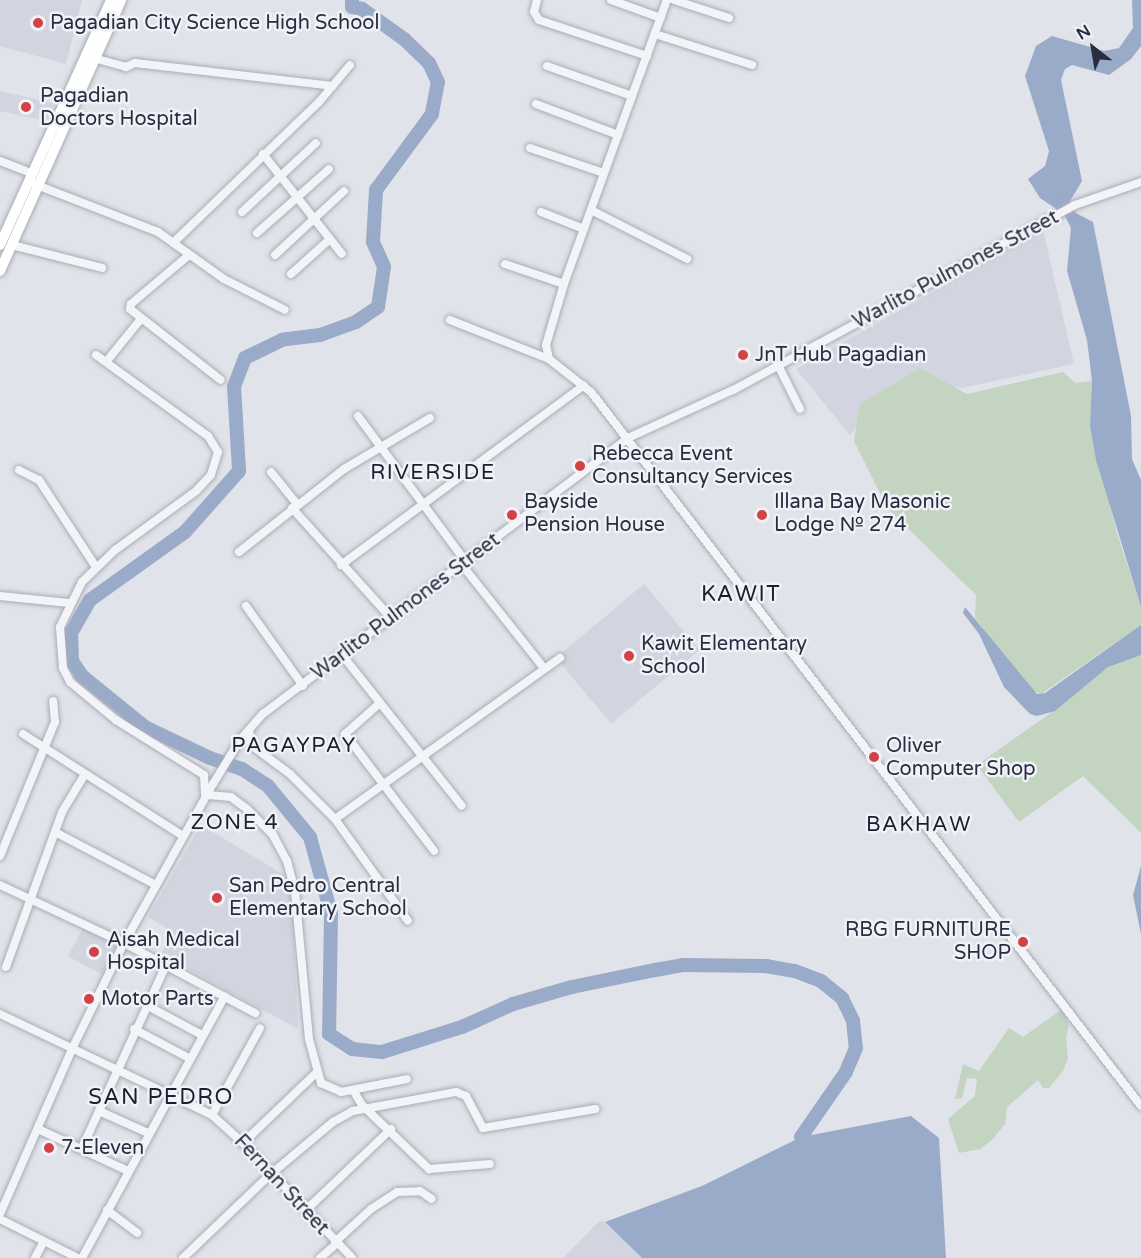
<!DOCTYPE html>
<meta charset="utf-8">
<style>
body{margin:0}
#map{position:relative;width:1141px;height:1258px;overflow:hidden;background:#e0e3e9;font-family:"Varela Round",sans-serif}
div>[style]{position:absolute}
.built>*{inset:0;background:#d2d5df;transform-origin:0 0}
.green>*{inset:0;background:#c3d4c1}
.water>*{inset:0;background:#9aabca}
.river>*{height:14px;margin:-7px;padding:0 7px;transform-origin:7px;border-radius:7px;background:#9aabca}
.roads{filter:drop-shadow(0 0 2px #a9adb7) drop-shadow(0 0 2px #a9adb7)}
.minor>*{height:8px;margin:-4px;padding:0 4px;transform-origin:4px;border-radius:4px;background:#f3f4f8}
.major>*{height:10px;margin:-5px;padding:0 5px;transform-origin:5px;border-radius:5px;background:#fff}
.dots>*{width:16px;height:16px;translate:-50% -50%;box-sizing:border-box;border:3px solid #f0f2f7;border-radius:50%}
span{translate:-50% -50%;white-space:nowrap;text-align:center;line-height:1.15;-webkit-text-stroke:5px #f0f2f7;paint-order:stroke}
.poi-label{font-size:20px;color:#282e41}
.left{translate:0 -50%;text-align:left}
.right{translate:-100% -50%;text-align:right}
.street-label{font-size:20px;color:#282e41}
.neighbourhood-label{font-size:21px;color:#1a1f32;letter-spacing:1.5px}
.quarter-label{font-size:22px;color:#1a1f32;letter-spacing:1.5px}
.north{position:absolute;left:1063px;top:18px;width:60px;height:60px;-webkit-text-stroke:4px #f0f2f7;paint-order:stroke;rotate:329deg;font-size:16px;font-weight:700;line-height:24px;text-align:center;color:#282e41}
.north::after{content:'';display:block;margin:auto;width:21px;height:27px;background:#282e41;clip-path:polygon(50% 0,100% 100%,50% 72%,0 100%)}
</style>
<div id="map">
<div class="built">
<i style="clip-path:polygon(0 0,82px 0,66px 64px,0 46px)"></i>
<i style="clip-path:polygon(0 91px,53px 103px,46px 121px,0 111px)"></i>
<i style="clip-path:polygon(1043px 230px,1074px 364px,962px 388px,894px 382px,850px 435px,796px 369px)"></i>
<i style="left:644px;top:584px;width:86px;height:115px;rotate:50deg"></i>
<i style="clip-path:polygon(201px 825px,291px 879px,298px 1029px,161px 954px,173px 932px,148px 917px)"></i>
<i style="left:83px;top:928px;width:38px;height:32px;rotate:28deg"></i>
<i style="clip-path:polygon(599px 1221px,605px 1222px,642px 1258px,563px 1258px)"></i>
</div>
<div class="green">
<i style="clip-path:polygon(920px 368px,967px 394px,1063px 372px,1075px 383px,1092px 381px,1090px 426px,1117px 533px,1141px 607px,1141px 625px,1041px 694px,1033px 691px,992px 642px,975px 617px,976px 595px,888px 509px,854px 441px,860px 404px)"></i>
<i style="clip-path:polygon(1141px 655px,1141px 833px,1083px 776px,1019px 822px,977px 765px,1062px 705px,1096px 675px,1120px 660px)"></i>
<i style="clip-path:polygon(1062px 1009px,1069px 1025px,1066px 1038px,1068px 1059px,1063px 1071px,1049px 1088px,1043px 1088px,1038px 1080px,1007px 1107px,1005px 1124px,992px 1140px,980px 1149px,959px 1153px,948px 1119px,975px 1096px,977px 1079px,967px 1078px,962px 1098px,955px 1099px,963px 1064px,979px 1071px,1009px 1028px,1023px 1037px)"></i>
</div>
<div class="water">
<i style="clip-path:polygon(1132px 0,1141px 0,1141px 46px,1131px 59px,1109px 75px,1072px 65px,1065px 69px,1061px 80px,1082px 181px,1069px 203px,1076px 213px,1093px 222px,1131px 416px,1132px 459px,1141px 480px,1141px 607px,1096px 460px,1090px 426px,1092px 381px,1087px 340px,1067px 271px,1071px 228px,1064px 214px,1040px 198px,1028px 179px,1045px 166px,1049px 151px,1025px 76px,1036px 46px,1052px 36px,1104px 51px,1119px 48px,1133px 28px)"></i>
<i style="clip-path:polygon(965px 607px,1037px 694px,1045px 693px,1141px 625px,1141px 655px,1108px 667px,1055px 711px,1037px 716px,1030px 714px,1004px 687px,979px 634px,963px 613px)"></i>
<i style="clip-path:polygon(1141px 866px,1141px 934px,1133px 895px)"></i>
<i style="clip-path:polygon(911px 1116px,939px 1138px,946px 1258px,642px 1258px,605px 1222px,702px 1186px,801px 1137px)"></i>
</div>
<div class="river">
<i style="left:352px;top:0;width:7px;rotate:90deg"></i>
<i style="left:352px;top:7px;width:10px;rotate:11deg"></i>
<i style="left:362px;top:9px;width:52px;rotate:35.5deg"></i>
<i style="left:404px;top:39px;width:35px;rotate:44deg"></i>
<i style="left:429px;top:63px;width:21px;rotate:65deg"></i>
<i style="left:438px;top:82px;width:33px;rotate:101deg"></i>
<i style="left:432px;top:114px;width:94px;rotate:126.4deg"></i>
<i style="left:376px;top:190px;width:52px;rotate:93.3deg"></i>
<i style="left:373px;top:242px;width:27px;rotate:66deg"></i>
<i style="left:384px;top:267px;width:40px;rotate:98.5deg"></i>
<i style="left:378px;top:307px;width:27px;rotate:146deg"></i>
<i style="left:356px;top:322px;width:38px;rotate:160deg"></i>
<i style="left:320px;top:335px;width:38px;rotate:173deg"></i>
<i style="left:282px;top:340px;width:41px;rotate:154.1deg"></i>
<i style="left:245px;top:358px;width:30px;rotate:111deg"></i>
<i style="left:234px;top:386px;width:85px;rotate:86.6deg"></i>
<i style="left:239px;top:471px;width:81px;rotate:131.5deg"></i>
<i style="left:185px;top:532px;width:117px;rotate:144.4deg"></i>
<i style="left:90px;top:600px;width:38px;rotate:120deg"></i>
<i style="left:71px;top:633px;width:28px;rotate:88deg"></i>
<i style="left:72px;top:661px;width:18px;rotate:56deg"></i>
<i style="left:82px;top:676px;width:81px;rotate:39deg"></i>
<i style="left:145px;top:727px;width:72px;rotate:25.5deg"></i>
<i style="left:210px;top:758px;width:34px;rotate:19deg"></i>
<i style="left:242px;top:769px;width:31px;rotate:33deg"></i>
<i style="left:268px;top:786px;width:66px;rotate:50.5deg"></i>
<i style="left:310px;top:837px;width:79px;rotate:74.6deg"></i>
<i style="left:331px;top:913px;width:121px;rotate:90.9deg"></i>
<i style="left:329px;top:1034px;width:27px;rotate:33deg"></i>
<i style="left:352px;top:1049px;width:30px;rotate:6deg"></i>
<i style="left:382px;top:1052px;width:84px;rotate:-17.4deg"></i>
<i style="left:462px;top:1027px;width:56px;rotate:-24.3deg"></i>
<i style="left:513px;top:1004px;width:61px;rotate:-16.1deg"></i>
<i style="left:572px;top:987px;width:85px;rotate:-11.6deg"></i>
<i style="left:655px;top:970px;width:28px;rotate:-10deg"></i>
<i style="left:683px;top:965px;width:83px;rotate:0.7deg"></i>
<i style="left:766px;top:966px;width:29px;rotate:10deg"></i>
<i style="left:795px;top:971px;width:28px;rotate:21deg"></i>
<i style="left:821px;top:981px;width:27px;rotate:39deg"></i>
<i style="left:842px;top:998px;width:25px;rotate:64deg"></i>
<i style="left:853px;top:1021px;width:27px;rotate:84deg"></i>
<i style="left:856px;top:1048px;width:26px;rotate:113deg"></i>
<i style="left:846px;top:1072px;width:79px;rotate:124.7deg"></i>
</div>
<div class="roads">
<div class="minor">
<i style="left:537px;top:0;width:12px;rotate:104deg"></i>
<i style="left:534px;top:12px;width:9px;rotate:58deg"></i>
<i style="left:539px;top:20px;width:114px;rotate:18.4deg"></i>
<i style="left:611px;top:0;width:53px;rotate:19.8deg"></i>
<i style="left:674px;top:0;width:58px;rotate:18.1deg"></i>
<i style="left:655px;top:34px;width:102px;rotate:17.7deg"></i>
<i style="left:97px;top:59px;width:30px;rotate:15deg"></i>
<i style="left:126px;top:67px;width:10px;rotate:-24deg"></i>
<i style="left:135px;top:63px;width:199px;rotate:6.6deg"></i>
<i style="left:547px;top:66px;width:90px;rotate:19.4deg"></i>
<i style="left:536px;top:104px;width:88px;rotate:20.7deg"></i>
<i style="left:530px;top:148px;width:78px;rotate:18.7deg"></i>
<i style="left:263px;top:154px;width:127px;rotate:51.7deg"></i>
<i style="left:0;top:161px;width:34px;rotate:21deg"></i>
<i style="left:34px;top:184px;width:133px;rotate:21.2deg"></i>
<i style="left:158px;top:232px;width:81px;rotate:35.5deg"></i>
<i style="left:224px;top:279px;width:68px;rotate:26.9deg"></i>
<i style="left:591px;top:210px;width:108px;rotate:27deg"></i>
<i style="left:242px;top:212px;width:101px;rotate:-43deg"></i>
<i style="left:541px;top:212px;width:46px;rotate:21.6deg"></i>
<i style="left:257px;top:233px;width:96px;rotate:-41.6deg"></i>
<i style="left:173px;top:243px;width:203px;rotate:-44deg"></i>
<i style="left:319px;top:102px;width:48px;rotate:-50deg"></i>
<i style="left:12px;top:245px;width:93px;rotate:14.3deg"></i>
<i style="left:189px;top:255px;width:76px;rotate:139.8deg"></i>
<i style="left:131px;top:304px;width:5px;rotate:101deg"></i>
<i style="left:130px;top:309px;width:115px;rotate:38deg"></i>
<i style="left:275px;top:255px;width:94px;rotate:-42.8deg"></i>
<i style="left:505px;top:264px;width:62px;rotate:18.7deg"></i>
<i style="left:291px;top:274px;width:52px;rotate:-41.9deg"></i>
<i style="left:450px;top:320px;width:106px;rotate:21.5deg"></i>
<i style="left:549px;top:359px;width:53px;rotate:38.2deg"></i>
<i style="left:591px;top:392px;width:901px;rotate:52.39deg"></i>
<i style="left:96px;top:355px;width:138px;rotate:35.9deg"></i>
<i style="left:208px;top:436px;width:19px;rotate:58deg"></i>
<i style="left:218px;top:452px;width:24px;rotate:107deg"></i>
<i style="left:211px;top:475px;width:22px;rotate:133deg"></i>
<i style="left:196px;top:491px;width:100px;rotate:143.9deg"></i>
<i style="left:115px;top:550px;width:46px;rotate:135.9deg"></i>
<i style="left:82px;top:582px;width:50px;rotate:116.1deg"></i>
<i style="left:60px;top:627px;width:41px;rotate:85.8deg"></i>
<i style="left:63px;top:668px;width:16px;rotate:63deg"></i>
<i style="left:70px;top:682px;width:60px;rotate:39.6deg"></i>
<i style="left:116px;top:720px;width:104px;rotate:32deg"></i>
<i style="left:204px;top:775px;width:19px;rotate:87deg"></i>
<i style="left:549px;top:359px;width:14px;rotate:-102deg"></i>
<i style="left:546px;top:345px;width:64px;rotate:-73.6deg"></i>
<i style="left:564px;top:284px;width:302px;rotate:-70.1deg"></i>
<i style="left:106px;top:362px;width:54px;rotate:-51deg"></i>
<i style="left:778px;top:365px;width:49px;rotate:63.4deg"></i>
<i style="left:358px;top:416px;width:182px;rotate:53.5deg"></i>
<i style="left:19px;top:470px;width:22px;rotate:27deg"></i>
<i style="left:39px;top:480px;width:104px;rotate:56.8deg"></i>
<i style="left:271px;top:472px;width:41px;rotate:50.9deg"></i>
<i style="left:292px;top:508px;width:148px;rotate:48deg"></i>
<i style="left:239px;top:552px;width:134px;rotate:-38.3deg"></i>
<i style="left:344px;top:469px;width:100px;rotate:-30.7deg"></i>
<i style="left:341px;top:565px;width:302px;rotate:-36.5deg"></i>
<i style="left:462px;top:565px;width:132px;rotate:51.5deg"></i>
<i style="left:0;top:596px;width:69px;rotate:5.8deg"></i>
<i style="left:246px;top:606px;width:98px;rotate:54.5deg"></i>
<i style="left:343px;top:656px;width:191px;rotate:51.6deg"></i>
<i style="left:380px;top:703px;width:47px;rotate:138.5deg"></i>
<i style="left:345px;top:734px;width:147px;rotate:52.7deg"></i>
<i style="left:249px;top:730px;width:15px;rotate:82deg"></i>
<i style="left:251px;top:745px;width:49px;rotate:36.6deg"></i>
<i style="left:290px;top:774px;width:64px;rotate:45deg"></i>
<i style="left:335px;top:819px;width:125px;rotate:54.4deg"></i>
<i style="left:23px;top:734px;width:190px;rotate:32.5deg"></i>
<i style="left:208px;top:795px;width:23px;rotate:5deg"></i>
<i style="left:231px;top:797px;width:20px;rotate:37deg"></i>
<i style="left:247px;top:809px;width:37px;rotate:45deg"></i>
<i style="left:273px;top:835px;width:30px;rotate:62deg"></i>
<i style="left:287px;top:861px;width:31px;rotate:75deg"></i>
<i style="left:295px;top:891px;width:149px;rotate:84.6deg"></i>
<i style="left:309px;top:1039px;width:46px;rotate:74.7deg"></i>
<i style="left:321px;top:1083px;width:22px;rotate:24deg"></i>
<i style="left:341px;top:1092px;width:67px;rotate:-11.1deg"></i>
<i style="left:335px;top:819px;width:277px;rotate:-35.6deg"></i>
<i style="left:55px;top:832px;width:114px;rotate:27.7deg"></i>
<i style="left:0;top:856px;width:145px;rotate:-67.7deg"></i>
<i style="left:55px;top:722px;width:21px;rotate:-95deg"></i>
<i style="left:0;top:885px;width:137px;rotate:25.1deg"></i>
<i style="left:124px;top:943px;width:149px;rotate:28.1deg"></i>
<i style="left:6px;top:967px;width:165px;rotate:-70.1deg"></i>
<i style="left:62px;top:812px;width:44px;rotate:-58.8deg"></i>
<i style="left:146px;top:1005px;width:64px;rotate:28.2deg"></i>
<i style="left:0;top:1014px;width:235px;rotate:25.5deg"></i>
<i style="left:212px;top:1115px;width:42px;rotate:42.1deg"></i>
<i style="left:243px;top:1143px;width:158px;rotate:46.5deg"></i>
<i style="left:134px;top:1029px;width:62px;rotate:27.8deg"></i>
<i style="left:353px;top:1090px;width:17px;rotate:59deg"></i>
<i style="left:362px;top:1105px;width:93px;rotate:43.7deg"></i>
<i style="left:429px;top:1169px;width:61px;rotate:-4.7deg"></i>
<i style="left:99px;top:1111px;width:54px;rotate:24.2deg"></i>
<i style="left:212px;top:1115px;width:99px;rotate:-61.1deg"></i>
<i style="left:38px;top:1129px;width:99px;rotate:25deg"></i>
<i style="left:243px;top:1143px;width:101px;rotate:-43.8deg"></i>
<i style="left:82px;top:1148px;width:201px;rotate:-65.3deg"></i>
<i style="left:107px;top:1210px;width:38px;rotate:37deg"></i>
<i style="left:305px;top:1211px;width:119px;rotate:-43.6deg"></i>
<i style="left:0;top:1214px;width:180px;rotate:-66.4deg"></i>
<i style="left:72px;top:1049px;width:118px;rotate:-63.9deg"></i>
<i style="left:124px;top:943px;width:182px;rotate:-60.8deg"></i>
<i style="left:213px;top:784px;width:52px;rotate:-58.5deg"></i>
<i style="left:240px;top:740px;width:35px;rotate:-49deg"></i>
<i style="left:263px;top:714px;width:458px;rotate:-37.1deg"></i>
<i style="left:628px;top:438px;width:115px;rotate:-24.6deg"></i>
<i style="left:733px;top:390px;width:389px;rotate:-28.4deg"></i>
<i style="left:1075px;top:205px;width:70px;rotate:-19.2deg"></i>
<i style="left:0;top:1219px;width:87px;rotate:26.6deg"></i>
<i style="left:335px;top:1242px;width:49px;rotate:-42.5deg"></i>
<i style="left:371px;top:1209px;width:31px;rotate:-33deg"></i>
<i style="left:397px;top:1192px;width:23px;rotate:-2deg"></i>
<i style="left:420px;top:1191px;width:14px;rotate:34deg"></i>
<i style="left:35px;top:1258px;width:19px;rotate:-62deg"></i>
<i style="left:82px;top:1258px;width:298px;rotate:-61.4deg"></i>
<i style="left:183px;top:1258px;width:122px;rotate:-43.7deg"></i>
<i style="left:271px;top:1174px;width:81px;rotate:-40deg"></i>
<i style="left:333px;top:1122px;width:23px;rotate:-29deg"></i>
<i style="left:353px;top:1111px;width:105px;rotate:-10.5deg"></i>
<i style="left:456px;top:1092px;width:11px;rotate:22deg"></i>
<i style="left:466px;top:1096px;width:36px;rotate:62deg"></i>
<i style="left:483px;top:1128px;width:114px;rotate:-9.6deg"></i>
<i style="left:320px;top:1258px;width:21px;rotate:-41deg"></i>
</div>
<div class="major">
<i style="left:0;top:245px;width:269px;rotate:-65.6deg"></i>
<i style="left:0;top:271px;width:297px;rotate:-65.9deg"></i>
</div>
</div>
<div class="dots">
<i style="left:38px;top:23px;background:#d24245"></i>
<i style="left:26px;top:107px;background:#d24245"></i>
<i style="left:743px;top:355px;background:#d24245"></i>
<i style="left:580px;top:466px;background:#d24245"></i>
<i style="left:512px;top:515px;background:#d24245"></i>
<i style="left:762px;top:515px;background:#d24245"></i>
<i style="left:629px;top:656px;background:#d24245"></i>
<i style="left:874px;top:757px;background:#d24245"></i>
<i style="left:217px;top:898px;background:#d24245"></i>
<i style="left:1023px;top:942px;background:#d24245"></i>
<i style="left:94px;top:952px;background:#d24245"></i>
<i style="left:89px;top:999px;background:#d24245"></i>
<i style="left:49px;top:1148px;background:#d24245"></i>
</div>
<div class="poi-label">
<span class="left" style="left:50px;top:23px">Pagadian City Science High School</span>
<span class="left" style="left:40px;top:108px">Pagadian<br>Doctors Hospital</span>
<span class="left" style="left:755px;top:355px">JnT Hub Pagadian</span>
<span class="left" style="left:592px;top:466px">Rebecca Event<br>Consultancy Services</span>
<span class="left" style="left:524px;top:514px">Bayside<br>Pension House</span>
<span class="left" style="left:774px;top:514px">Illana Bay Masonic<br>Lodge № 274</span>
<span class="left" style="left:641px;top:656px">Kawit Elementary<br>School</span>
<span class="left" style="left:886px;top:758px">Oliver<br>Computer Shop</span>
<span class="left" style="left:229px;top:898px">San Pedro Central<br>Elementary School</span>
<span class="right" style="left:1011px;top:942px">RBG FURNITURE<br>SHOP</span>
<span class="left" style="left:107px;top:952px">Aisah Medical<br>Hospital</span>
<span class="left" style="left:101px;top:999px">Motor Parts</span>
<span class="left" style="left:61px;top:1148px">7-Eleven</span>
</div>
<div class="street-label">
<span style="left:956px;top:270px;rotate:-28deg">Warlito Pulmones Street</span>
<span style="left:406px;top:607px;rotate:-37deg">Warlito Pulmones Street</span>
<span style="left:281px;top:1185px;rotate:47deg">Fernan Street</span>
</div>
<div class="neighbourhood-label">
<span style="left:433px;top:473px">RIVERSIDE</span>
<span style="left:294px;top:746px">PAGAYPAY</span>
<span style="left:235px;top:823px">ZONE 4</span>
<span style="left:919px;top:825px">BAKHAW</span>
</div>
<div class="quarter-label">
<span style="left:741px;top:595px">KAWIT</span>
<span style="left:161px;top:1098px">SAN PEDRO</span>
</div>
<div class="north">N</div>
</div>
